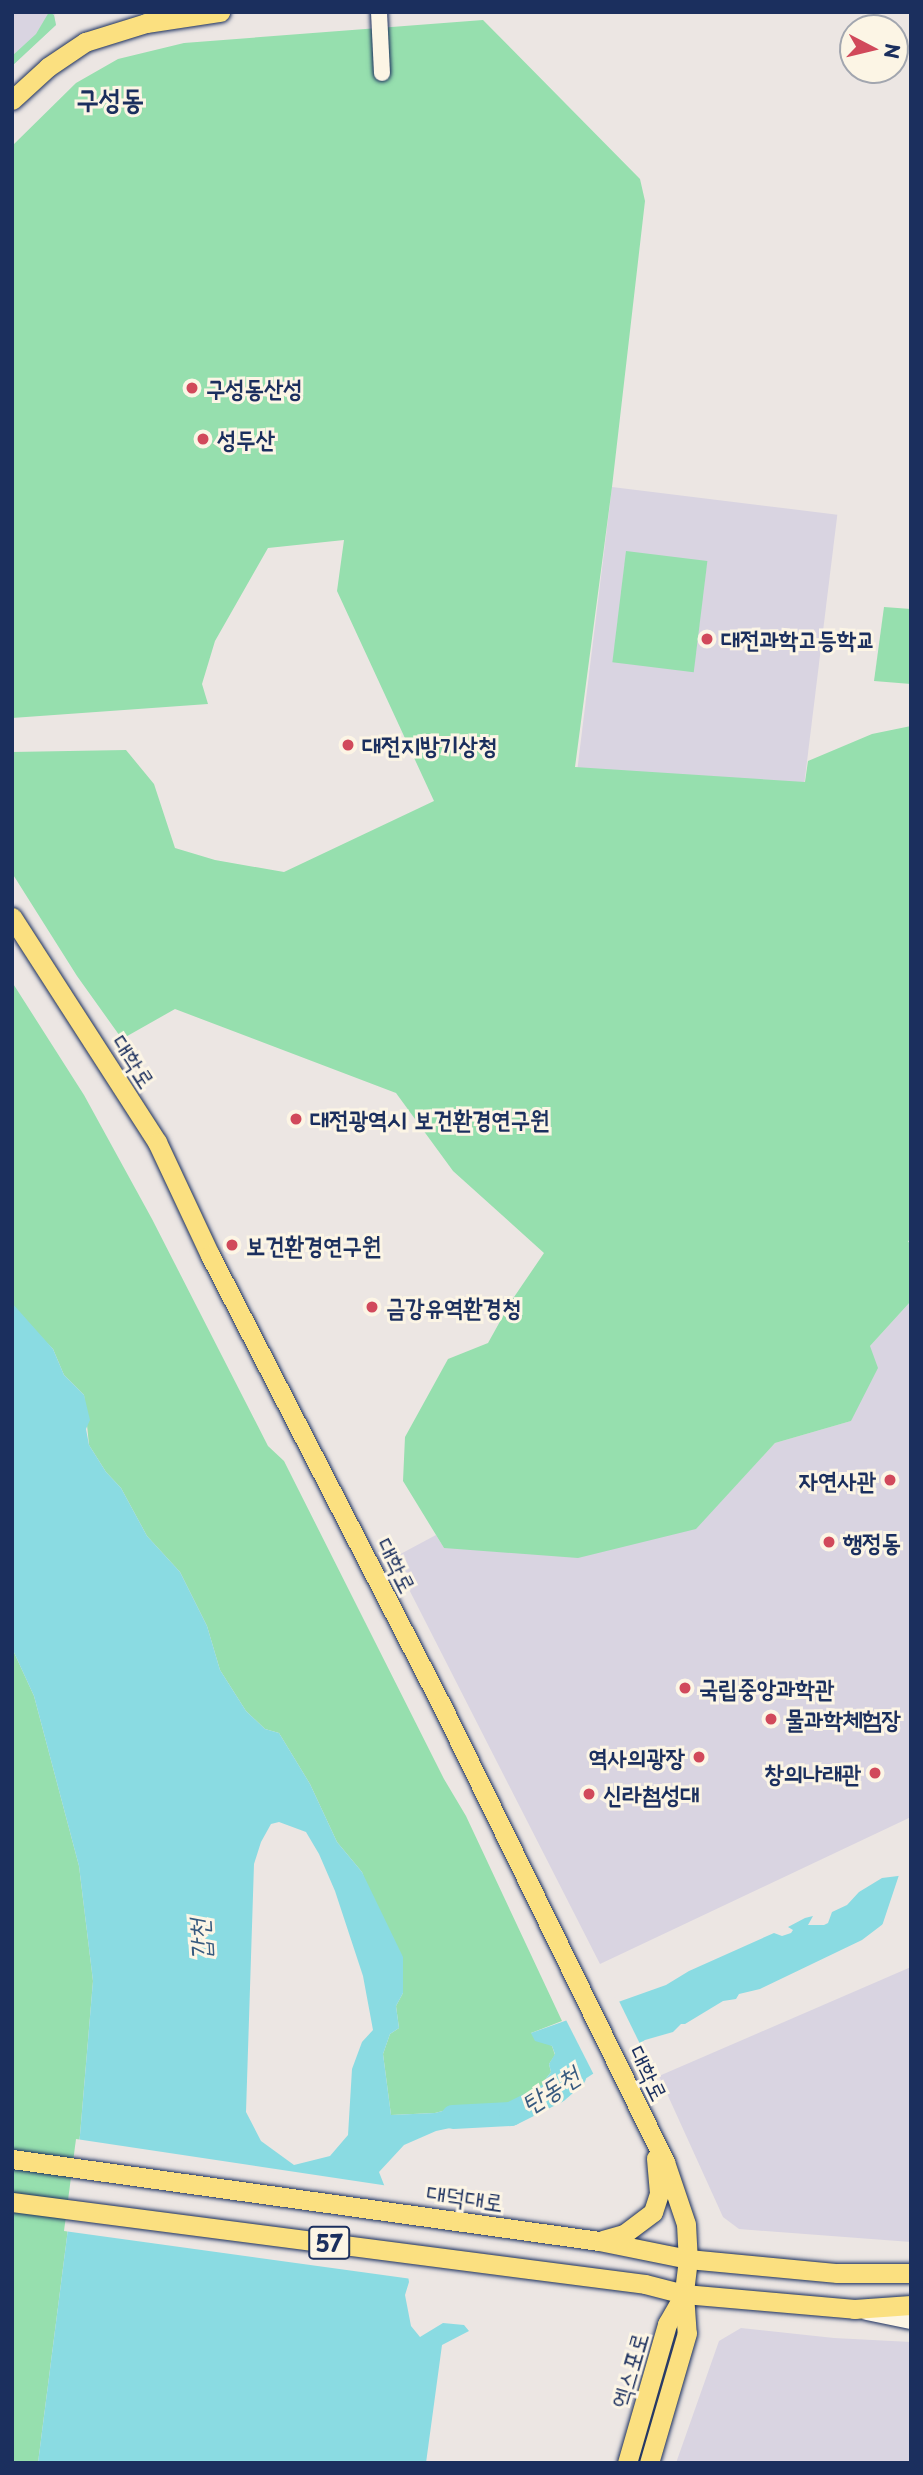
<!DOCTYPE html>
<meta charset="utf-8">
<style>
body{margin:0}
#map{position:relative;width:923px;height:2475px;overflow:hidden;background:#ece6e3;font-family:"Playpen Sans","Poor Story",sans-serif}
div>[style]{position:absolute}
.built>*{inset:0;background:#d9d4e1;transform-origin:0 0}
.green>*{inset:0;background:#96dfae;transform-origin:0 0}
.water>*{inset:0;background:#8adbe2}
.pier>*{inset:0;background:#ece6e3}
.river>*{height:24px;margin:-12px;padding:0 12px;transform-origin:12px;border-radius:12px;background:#8adbe2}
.roads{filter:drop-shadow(0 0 2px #1b2f5e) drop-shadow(0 0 2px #1b2f5e)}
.minor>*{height:16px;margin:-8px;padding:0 8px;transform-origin:8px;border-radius:8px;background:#fcf5e5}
.major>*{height:19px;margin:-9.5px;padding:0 9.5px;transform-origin:9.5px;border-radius:9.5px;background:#fbe080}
.dots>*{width:19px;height:19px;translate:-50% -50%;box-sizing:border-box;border:4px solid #fcf5e5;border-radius:50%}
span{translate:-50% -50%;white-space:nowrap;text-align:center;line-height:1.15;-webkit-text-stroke:6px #fcf5e5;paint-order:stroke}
.shield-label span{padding:2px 5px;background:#fcf5e5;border:2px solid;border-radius:5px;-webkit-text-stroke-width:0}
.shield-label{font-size:23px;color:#1b2f5e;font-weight:700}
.poi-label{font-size:24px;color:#1b2f5e;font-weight:700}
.left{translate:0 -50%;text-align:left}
.right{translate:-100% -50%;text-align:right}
.street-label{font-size:24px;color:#1b2f5e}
.water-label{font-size:26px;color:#375a7f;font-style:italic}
.quarter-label{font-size:28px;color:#1b2f5e;font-weight:700}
.frame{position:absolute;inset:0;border:14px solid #1b2f5e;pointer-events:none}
.north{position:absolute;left:839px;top:14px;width:70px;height:70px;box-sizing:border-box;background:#fcf5e5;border:2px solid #a2a6af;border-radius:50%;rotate:97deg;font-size:19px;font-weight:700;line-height:28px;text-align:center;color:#1b2f5e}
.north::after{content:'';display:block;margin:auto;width:24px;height:32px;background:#d1495b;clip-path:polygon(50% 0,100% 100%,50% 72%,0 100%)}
</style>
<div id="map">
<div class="built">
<i style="clip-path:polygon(12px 12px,58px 12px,54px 15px,56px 25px,12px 66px)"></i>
<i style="left:612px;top:487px;width:227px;height:283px;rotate:7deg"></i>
<i style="clip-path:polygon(911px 1301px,911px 1817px,600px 1964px,393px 1558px,436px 1535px,444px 1548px,695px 1529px,775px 1443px,851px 1421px,870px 1346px)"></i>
<i style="clip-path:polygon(911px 1967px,911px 2242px,739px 2229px,723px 2217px,659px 2076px)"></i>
<i style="clip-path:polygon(741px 2328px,834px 2338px,911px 2342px,911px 2463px,676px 2463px,719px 2341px)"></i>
</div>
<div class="green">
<i style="clip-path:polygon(49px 12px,54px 15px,56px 25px,12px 66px,12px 56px,36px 34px)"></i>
<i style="clip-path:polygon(483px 20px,640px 179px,645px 201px,612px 487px,575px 767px,805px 782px,808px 761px,872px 734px,911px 726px,911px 1240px,908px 1241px,911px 1246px,911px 1301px,870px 1346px,878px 1368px,851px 1421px,775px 1443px,696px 1529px,578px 1558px,444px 1548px,403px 1481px,405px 1437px,448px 1359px,488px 1343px,512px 1300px,544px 1253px,453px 1171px,396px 1093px,175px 1009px,122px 1039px,77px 976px,12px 873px,12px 752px,126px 750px,154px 784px,175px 848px,215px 860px,284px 872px,434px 801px,337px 591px,344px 540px,268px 548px,215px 641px,202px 684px,208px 704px,12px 718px,12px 146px,76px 83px,118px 59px,184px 43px)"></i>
<i style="left:626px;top:551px;width:82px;height:112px;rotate:7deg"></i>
<i style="clip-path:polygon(884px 607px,911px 609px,911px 684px,874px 681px)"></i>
<i style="clip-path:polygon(12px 982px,84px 1095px,152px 1219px,268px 1446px,284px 1461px,444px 1779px,466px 1816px,562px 2021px,531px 2033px,552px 2046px,555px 2055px,549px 2064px,551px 2072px,545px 2080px,545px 2092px,520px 2104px,487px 2110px,450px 2109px,435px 2113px,391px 2115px,383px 2054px,390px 2034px,399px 2028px,396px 2006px,403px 1993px,362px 1872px,337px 1842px,310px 1784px,279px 1733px,265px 1729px,246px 1711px,220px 1670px,207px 1626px,180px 1572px,147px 1536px,121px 1488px,106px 1472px,89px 1445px,84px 1395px,64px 1375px,53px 1349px,15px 1310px,12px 1303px)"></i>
<i style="clip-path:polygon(12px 1648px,34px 1696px,79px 1866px,93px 1981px,80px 2135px,38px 2463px,12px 2463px)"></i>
</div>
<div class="water">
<i style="clip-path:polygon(evenodd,12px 1303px,53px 1349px,64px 1375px,84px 1395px,90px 1420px,86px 1429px,89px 1445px,106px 1472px,121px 1488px,147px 1536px,180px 1572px,207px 1626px,220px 1670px,246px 1711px,265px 1729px,279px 1733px,310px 1784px,337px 1842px,362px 1872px,403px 1957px,403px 1993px,396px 2006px,399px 2028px,390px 2034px,383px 2054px,391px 2115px,435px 2113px,450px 2109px,487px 2110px,488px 2120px,436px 2131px,404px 2145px,379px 2172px,400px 2226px,409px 2282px,405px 2295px,411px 2326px,420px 2337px,443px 2323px,464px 2325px,469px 2331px,442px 2345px,426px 2463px,38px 2463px,80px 2135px,93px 1981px,79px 1866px,34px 1696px,12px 1648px,12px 1303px,279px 1822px,306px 1832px,319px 1854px,335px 1891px,363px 1976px,373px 2030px,362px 2042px,352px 2069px,348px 2135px,330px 2156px,294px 2165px,261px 2141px,246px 2112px,254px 1864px,261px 1842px,271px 1824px,279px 1822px)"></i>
<i style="clip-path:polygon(906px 1875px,908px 1905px,862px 1940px,760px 1989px,739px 1994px,736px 1999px,723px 2001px,685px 2024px,681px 2024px,673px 2032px,645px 2040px,585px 2079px,568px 2097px,551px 2105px,545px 2092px,545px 2080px,551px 2072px,549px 2064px,555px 2054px,552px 2046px,535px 2041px,531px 2033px,666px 1985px,689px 1971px,774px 1933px,782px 1936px,791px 1933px,793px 1930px,788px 1927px,805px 1918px,813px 1916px,808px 1925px,824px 1925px,828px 1923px,832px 1912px,847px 1905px,859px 1892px,882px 1878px)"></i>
</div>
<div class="pier">
<i style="clip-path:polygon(906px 1871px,910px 1874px,911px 1908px,881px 1929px,900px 1872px)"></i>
<i style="clip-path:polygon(617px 1997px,641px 2046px,595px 2077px,564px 2016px)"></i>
<i style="clip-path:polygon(76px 2139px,389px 2186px,403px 2225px,412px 2279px,64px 2231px)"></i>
</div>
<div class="river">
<i style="left:453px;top:2117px;width:58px;rotate:-3deg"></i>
<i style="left:511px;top:2114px;width:51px;rotate:-26.6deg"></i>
<i style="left:557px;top:2091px;width:23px;rotate:-41deg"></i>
</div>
<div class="roads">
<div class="minor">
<i style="left:379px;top:12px;width:61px;rotate:87.2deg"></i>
<i style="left:867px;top:2312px;width:45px;rotate:11.6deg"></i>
</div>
<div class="major">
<i style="left:12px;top:100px;width:49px;rotate:-42.5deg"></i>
<i style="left:48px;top:67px;width:45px;rotate:-34deg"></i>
<i style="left:85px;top:42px;width:64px;rotate:-17.3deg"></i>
<i style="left:146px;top:23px;width:75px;rotate:-8.5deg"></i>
<i style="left:12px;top:917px;width:268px;rotate:57.2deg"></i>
<i style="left:157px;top:1142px;width:125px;rotate:64.9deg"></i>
<i style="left:210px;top:1255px;width:507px;rotate:62.78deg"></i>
<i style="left:442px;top:1706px;width:508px;rotate:63.94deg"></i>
<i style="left:665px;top:2162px;width:65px;rotate:71.3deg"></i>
<i style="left:686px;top:2224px;width:35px;rotate:87deg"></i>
<i style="left:688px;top:2259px;width:35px;rotate:97deg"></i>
<i style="left:684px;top:2294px;width:39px;rotate:86deg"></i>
<i style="left:687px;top:2333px;width:135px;rotate:106.3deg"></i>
<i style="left:12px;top:2159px;width:593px;rotate:7.95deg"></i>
<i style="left:599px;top:2241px;width:91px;rotate:11.4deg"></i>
<i style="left:688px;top:2259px;width:150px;rotate:5.4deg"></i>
<i style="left:837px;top:2273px;width:74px"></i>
<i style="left:12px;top:2202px;width:638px;rotate:7.38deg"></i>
<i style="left:645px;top:2284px;width:40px;rotate:14.4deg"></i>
<i style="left:684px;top:2294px;width:171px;rotate:5deg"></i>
<i style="left:854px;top:2309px;width:57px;rotate:-4deg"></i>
<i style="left:603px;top:2240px;width:22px;rotate:-16deg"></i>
<i style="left:624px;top:2234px;width:36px;rotate:-37deg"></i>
<i style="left:653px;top:2212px;width:20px;rotate:-72deg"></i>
<i style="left:659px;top:2193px;width:35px;rotate:-95deg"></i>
<i style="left:627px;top:2463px;width:145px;rotate:-73.9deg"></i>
<i style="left:667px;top:2324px;width:34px;rotate:-60deg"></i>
</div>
</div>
<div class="dots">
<i style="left:192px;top:388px;background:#d1495b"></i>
<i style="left:203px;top:439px;background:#d1495b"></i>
<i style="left:707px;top:639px;background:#d1495b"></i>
<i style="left:348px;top:745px;background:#d1495b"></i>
<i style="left:296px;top:1119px;background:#d1495b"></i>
<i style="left:232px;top:1245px;background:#d1495b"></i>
<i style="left:372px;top:1307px;background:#d1495b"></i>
<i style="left:890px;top:1480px;background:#d1495b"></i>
<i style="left:829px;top:1542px;background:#d1495b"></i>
<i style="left:685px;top:1688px;background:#d1495b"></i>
<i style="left:771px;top:1719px;background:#d1495b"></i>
<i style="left:699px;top:1757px;background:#d1495b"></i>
<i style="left:875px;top:1773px;background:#d1495b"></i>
<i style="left:589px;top:1794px;background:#d1495b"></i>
</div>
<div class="shield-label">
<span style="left:329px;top:2243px">57</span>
</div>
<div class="poi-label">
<span class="left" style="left:206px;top:388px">구성동산성</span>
<span class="left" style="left:217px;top:439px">성두산</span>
<span class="left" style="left:721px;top:639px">대전과학고등학교</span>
<span class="left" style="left:362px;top:745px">대전지방기상청</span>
<span class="left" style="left:310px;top:1119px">대전광역시 보건환경연구원</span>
<span class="left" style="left:246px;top:1245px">보건환경연구원</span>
<span class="left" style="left:386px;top:1307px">금강유역환경청</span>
<span class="right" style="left:876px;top:1480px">자연사관</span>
<span class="left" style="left:843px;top:1542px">행정동</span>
<span class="left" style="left:699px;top:1688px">국립중앙과학관</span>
<span class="left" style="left:785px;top:1719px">물과학체험장</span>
<span class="right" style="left:685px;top:1757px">역사의광장</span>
<span class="right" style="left:861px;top:1773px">창의나래관</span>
<span class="left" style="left:603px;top:1794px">신라첨성대</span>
</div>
<div class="street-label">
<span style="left:134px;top:1061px;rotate:57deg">대학로</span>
<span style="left:397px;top:1565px;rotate:63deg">대학로</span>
<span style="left:649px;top:2073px;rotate:64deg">대학로</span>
<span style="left:465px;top:2197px;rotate:8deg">대덕대로</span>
<span style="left:629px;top:2370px;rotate:-74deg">엑스포로</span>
</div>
<div class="water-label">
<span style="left:199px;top:1940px;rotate:-93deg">갑천</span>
<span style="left:550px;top:2089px;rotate:-33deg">탄동천</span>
</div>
<div class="quarter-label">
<span style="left:110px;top:98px">구성동</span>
</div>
<div class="frame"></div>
<div class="north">N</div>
</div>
